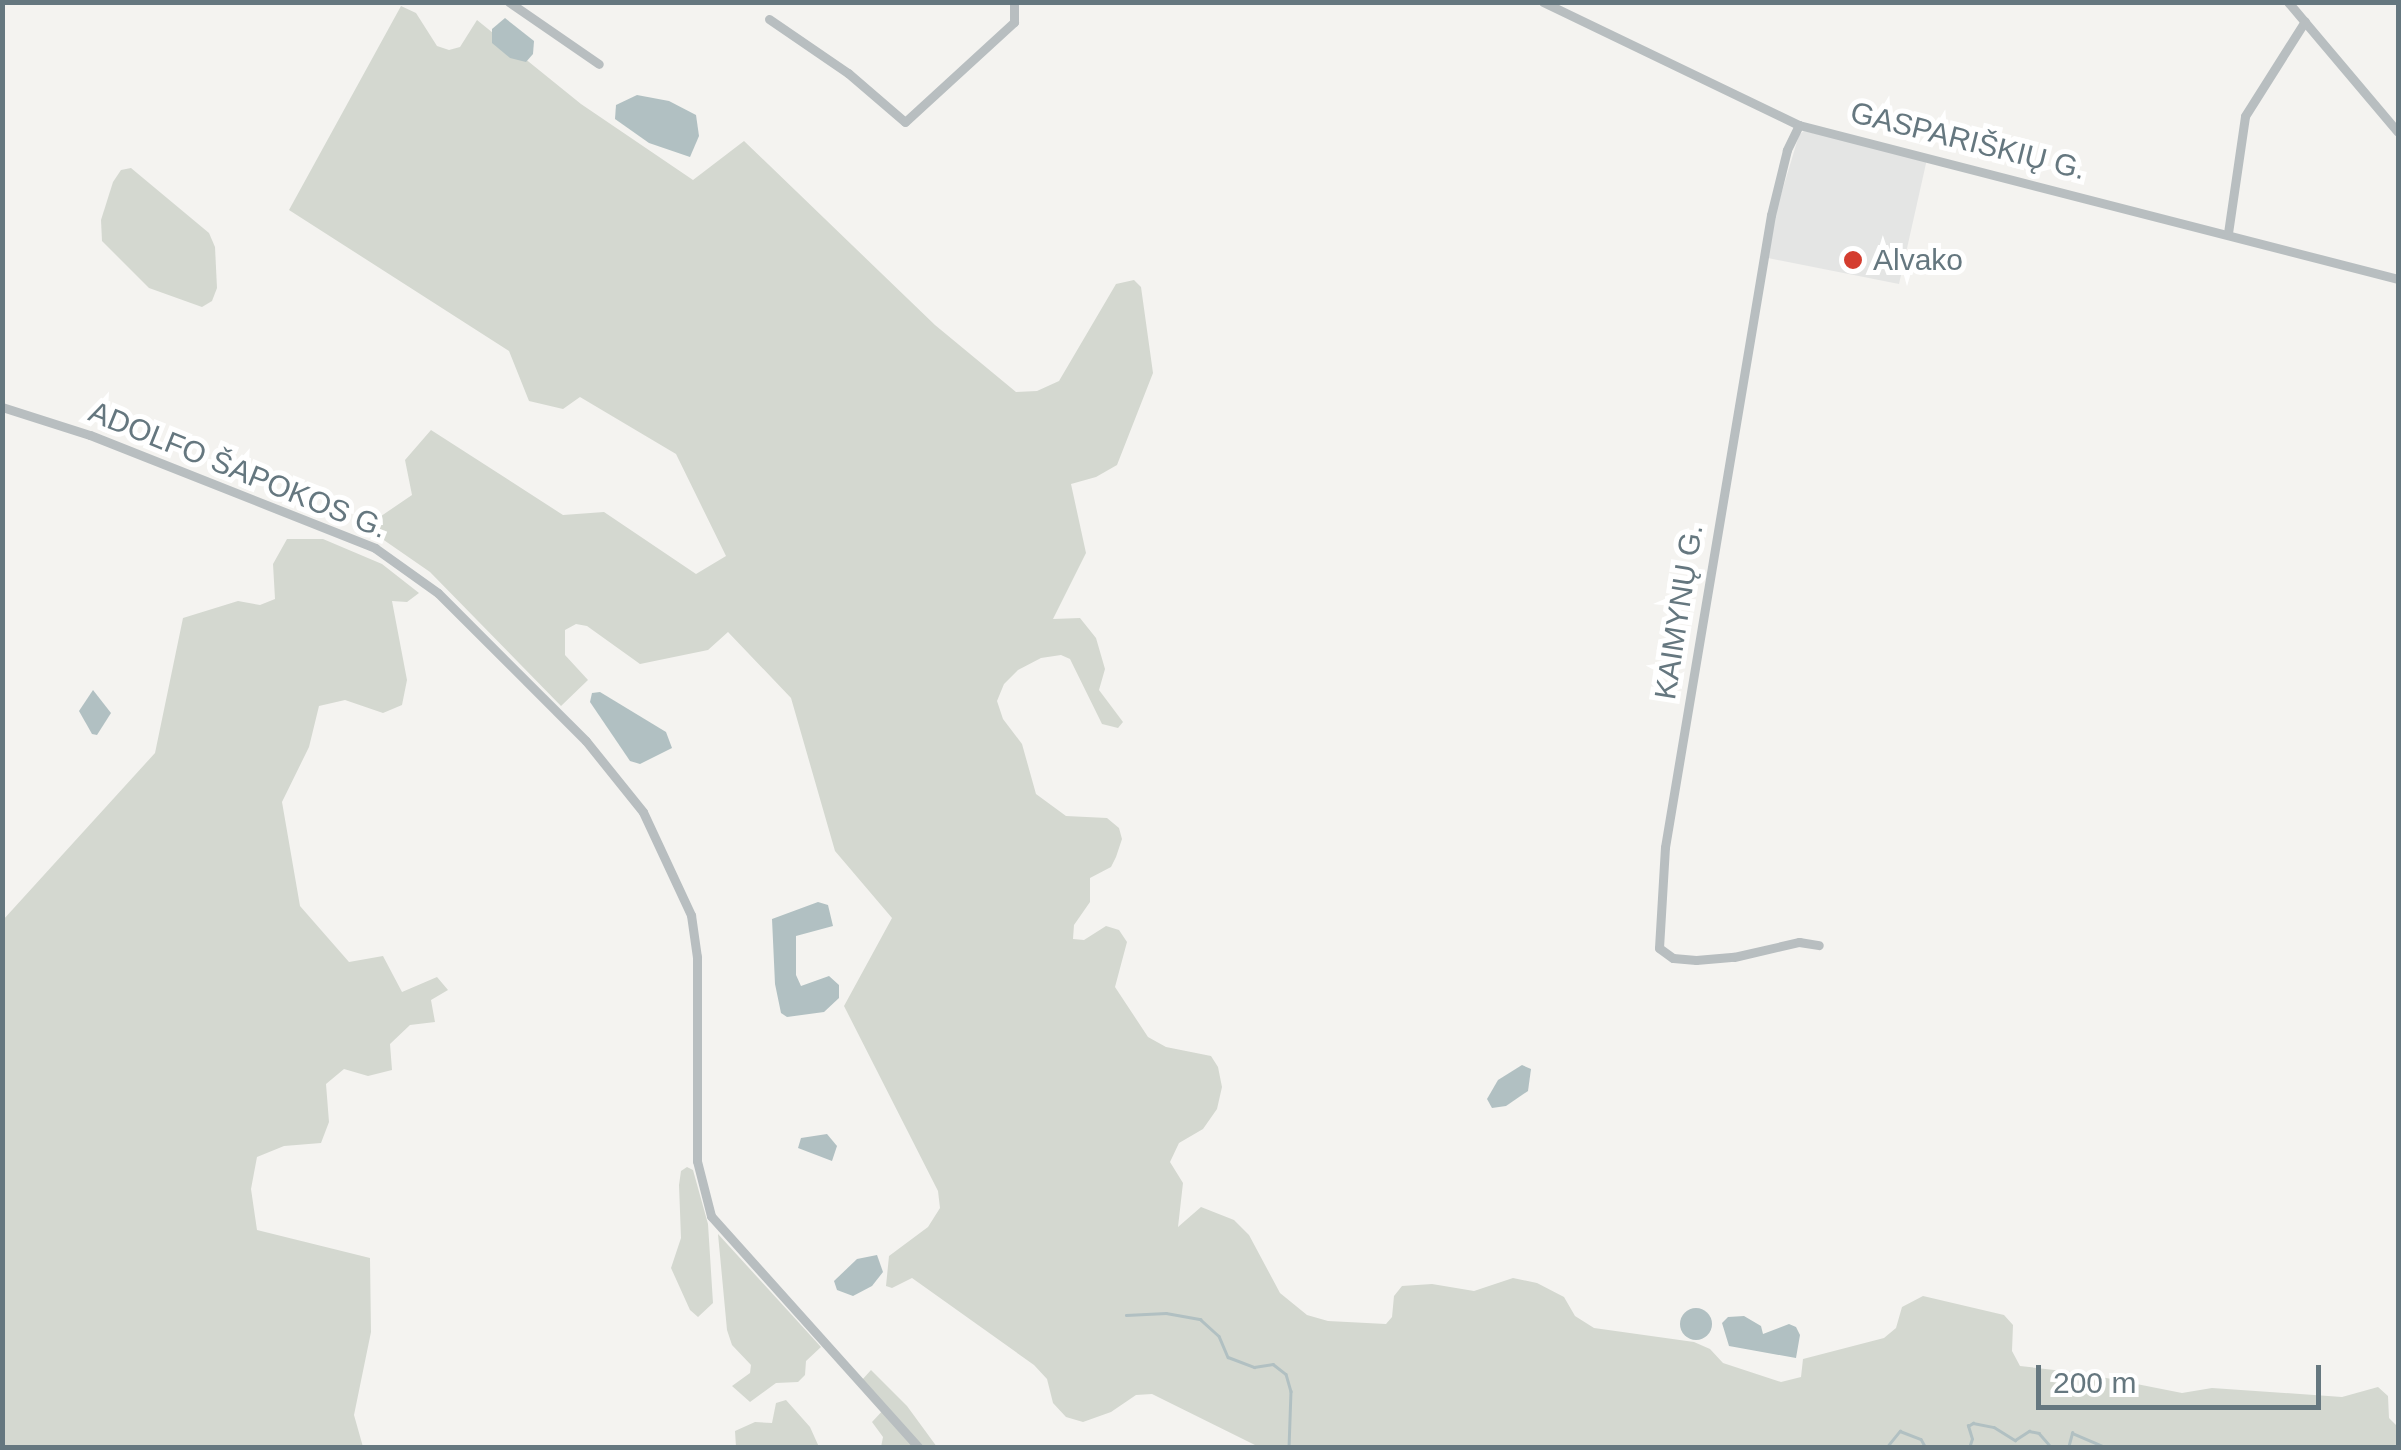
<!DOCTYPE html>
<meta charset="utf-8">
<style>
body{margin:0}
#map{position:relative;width:2401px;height:1450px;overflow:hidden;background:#f4f3f0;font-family:Arial,sans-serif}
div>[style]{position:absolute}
.built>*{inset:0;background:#e4e5e4}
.green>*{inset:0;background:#d4d8d0}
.water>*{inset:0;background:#b1c0c2}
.round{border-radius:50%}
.stream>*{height:2.5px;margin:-1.25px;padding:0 1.25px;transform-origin:1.25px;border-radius:1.25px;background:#b1c0c2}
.minor>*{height:9px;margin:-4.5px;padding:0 4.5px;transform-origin:4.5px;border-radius:4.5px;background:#b8bec0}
.dots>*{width:28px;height:28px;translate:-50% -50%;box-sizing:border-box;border:5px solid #fff;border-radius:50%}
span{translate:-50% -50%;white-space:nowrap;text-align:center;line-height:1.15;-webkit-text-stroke:10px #fff;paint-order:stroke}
.street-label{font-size:30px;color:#65777f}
.poi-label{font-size:30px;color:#65777f}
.left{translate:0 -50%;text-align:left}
.frame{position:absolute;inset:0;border:5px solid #65777f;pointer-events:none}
.scale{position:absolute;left:2036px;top:1365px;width:285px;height:45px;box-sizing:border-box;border:5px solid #65777f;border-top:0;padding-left:12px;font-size:30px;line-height:35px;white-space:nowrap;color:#65777f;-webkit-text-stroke:8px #fff;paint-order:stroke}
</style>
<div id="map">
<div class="built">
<i style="clip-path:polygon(1804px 131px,1927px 159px,1899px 284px,1768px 258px,1777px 208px,1799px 135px)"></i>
</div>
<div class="green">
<i style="clip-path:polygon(401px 6px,416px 13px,437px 46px,449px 50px,460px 47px,477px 20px,581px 104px,693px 180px,744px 141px,935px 325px,1016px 392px,1037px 391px,1059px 381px,1116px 284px,1134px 280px,1141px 287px,1153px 373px,1117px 465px,1096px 477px,1071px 484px,1086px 553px,1053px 619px,1080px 618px,1096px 638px,1105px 669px,1099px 690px,1123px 722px,1118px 728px,1102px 724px,1070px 659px,1061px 655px,1041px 658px,1018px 670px,1004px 684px,997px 701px,1003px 719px,1022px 744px,1036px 794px,1066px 816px,1107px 818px,1119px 828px,1122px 839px,1116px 857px,1111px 867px,1090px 878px,1090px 902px,1074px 925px,1073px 939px,1084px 940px,1106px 926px,1119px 930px,1127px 942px,1115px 987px,1148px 1037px,1166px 1047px,1211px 1056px,1218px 1067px,1222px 1087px,1217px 1109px,1203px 1129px,1179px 1143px,1170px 1162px,1183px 1183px,1178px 1227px,1201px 1207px,1234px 1220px,1249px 1235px,1280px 1293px,1307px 1315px,1328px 1321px,1386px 1324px,1392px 1317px,1394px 1296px,1402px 1286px,1432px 1284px,1474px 1291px,1513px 1278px,1537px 1283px,1564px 1297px,1575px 1316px,1594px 1328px,1694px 1342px,1710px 1349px,1723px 1363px,1781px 1382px,1801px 1377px,1803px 1359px,1884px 1338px,1896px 1328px,1902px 1307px,1923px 1296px,2004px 1315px,2013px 1325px,2012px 1351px,2020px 1366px,2081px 1373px,2182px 1393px,2212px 1388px,2342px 1397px,2378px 1387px,2388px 1396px,2389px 1418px,2398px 1427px,2398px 1447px,1284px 1448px,1257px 1446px,1152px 1394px,1136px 1395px,1111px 1412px,1083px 1422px,1066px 1417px,1053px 1403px,1047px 1379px,1034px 1365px,912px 1278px,892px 1288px,886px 1286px,889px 1256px,928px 1227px,940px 1208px,938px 1191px,844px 1006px,892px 918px,835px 851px,791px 698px,728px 632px,708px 650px,640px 664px,587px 626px,576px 624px,565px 630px,565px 655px,588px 680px,561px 706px,430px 572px,365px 527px,412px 495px,405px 460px,431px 430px,563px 515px,604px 512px,696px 574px,726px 556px,676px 454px,580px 397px,563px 409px,529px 401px,509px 351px,289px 210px)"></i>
<i style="clip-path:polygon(131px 168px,209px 233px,215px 247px,217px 288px,212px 301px,202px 307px,149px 288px,102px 241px,101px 220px,113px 182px,121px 170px)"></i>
<i style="clip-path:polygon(287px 539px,323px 539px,382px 564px,419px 593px,407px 602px,392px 601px,407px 680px,402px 705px,383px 713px,345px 700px,319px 706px,309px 747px,282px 802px,300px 906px,349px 962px,383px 956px,402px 992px,437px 977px,448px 990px,431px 1000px,435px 1022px,410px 1025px,390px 1044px,392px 1070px,368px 1076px,344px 1069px,326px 1084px,329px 1122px,321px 1143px,284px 1146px,257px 1157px,251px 1189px,257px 1230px,370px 1258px,371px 1332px,354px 1415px,363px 1447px,3px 1447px,3px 920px,155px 753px,183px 618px,238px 601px,260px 605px,275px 599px,273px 564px)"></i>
<i style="clip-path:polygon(687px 1167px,693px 1170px,708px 1224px,713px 1303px,698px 1317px,690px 1310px,671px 1268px,681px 1238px,679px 1185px,681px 1171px)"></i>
<i style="clip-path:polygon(718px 1234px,821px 1347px,806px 1361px,805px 1375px,798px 1382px,776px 1383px,750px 1402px,732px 1386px,750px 1373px,751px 1365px,732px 1345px,727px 1330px)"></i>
<i style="clip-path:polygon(871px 1370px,907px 1406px,937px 1447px,881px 1447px,883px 1437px,872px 1422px,886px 1407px,862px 1380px)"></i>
<i style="clip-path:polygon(786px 1400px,810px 1427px,819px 1447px,736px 1447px,735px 1431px,755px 1422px,772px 1423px,776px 1403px)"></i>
</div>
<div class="water">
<i style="clip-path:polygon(505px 18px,534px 41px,533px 54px,526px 62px,510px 58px,492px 43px,492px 29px)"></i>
<i style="clip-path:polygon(637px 95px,669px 101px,696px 115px,699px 136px,690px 157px,649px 143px,615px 119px,616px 105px)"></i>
<i style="clip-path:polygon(93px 690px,111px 713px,97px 735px,92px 734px,79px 711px)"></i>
<i style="clip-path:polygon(600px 692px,666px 732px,672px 748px,640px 764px,630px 761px,590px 702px,592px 693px)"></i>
<i style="clip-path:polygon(818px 902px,828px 905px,833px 926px,796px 936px,796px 975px,801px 986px,829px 976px,839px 985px,839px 998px,824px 1012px,787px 1017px,781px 1013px,775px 984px,772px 919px)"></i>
<i style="clip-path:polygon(1522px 1065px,1531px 1069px,1528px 1091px,1506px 1106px,1492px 1108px,1487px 1099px,1498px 1080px)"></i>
<i style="clip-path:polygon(827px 1134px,837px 1146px,832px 1161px,798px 1148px,801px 1138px)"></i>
<i style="clip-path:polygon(877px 1255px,883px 1272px,872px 1286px,853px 1296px,837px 1290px,834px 1281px,857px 1259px)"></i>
<i class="round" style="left:1680px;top:1308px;width:32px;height:32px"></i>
<i style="clip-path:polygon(1744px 1316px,1761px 1326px,1763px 1334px,1789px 1324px,1796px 1327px,1800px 1335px,1796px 1358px,1729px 1346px,1722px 1323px,1728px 1317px)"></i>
</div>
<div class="stream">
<i style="left:1126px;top:1315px;width:40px;rotate:-2.9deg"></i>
<i style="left:1166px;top:1313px;width:35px;rotate:10deg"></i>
<i style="left:1200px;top:1319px;width:25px;rotate:42deg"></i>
<i style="left:1219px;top:1336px;width:23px;rotate:67deg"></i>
<i style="left:1228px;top:1357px;width:28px;rotate:21deg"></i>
<i style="left:1254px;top:1367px;width:19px;rotate:-9deg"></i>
<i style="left:1273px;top:1364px;width:16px;rotate:38deg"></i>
<i style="left:1286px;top:1374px;width:18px;rotate:74deg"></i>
<i style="left:1291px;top:1391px;width:57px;rotate:92deg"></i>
<i style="left:1886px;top:1448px;width:22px;rotate:-51deg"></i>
<i style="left:1900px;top:1431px;width:22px;rotate:21deg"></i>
<i style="left:1921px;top:1439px;width:10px;rotate:61deg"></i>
<i style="left:1969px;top:1448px;width:9px;rotate:-72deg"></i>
<i style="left:1972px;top:1439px;width:14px;rotate:-107deg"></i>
<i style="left:1968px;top:1426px;width:6px;rotate:-31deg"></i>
<i style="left:1973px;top:1423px;width:21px;rotate:11deg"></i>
<i style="left:1994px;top:1427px;width:25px;rotate:32deg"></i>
<i style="left:2015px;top:1440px;width:17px;rotate:-33deg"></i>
<i style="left:2029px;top:1431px;width:10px;rotate:11deg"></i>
<i style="left:2039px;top:1433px;width:20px;rotate:49deg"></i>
<i style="left:2068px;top:1448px;width:16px;rotate:-75deg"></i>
<i style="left:2072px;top:1433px;width:39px;rotate:23deg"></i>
</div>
<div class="minor">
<i style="left:509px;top:2px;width:109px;rotate:34.6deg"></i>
<i style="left:1543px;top:2px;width:284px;rotate:25.7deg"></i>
<i style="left:1799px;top:125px;width:618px;rotate:14.42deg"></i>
<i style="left:2288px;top:2px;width:170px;rotate:49.8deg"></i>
<i style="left:769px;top:19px;width:96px;rotate:34.4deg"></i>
<i style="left:848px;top:73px;width:75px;rotate:40.7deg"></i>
<i style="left:905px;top:122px;width:148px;rotate:-42.5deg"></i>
<i style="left:1014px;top:22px;width:20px;rotate:-90deg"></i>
<i style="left:1799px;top:125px;width:28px;rotate:116deg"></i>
<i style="left:1787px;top:150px;width:67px;rotate:103.8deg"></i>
<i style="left:1771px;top:215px;width:641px;rotate:99.52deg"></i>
<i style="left:1665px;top:847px;width:101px;rotate:93.4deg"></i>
<i style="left:1659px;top:948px;width:17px;rotate:36deg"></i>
<i style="left:1673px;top:958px;width:23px;rotate:5deg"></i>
<i style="left:1696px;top:960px;width:38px;rotate:-5deg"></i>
<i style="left:1734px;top:957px;width:67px;rotate:-13deg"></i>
<i style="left:1799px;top:942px;width:20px;rotate:9deg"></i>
<i style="left:2228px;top:233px;width:118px;rotate:-81.7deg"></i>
<i style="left:2245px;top:116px;width:112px;rotate:-57.7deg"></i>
<i style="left:2px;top:407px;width:92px;rotate:17.7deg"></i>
<i style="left:90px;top:435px;width:307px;rotate:21.6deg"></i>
<i style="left:375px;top:548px;width:77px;rotate:35.5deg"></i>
<i style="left:438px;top:593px;width:209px;rotate:45deg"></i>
<i style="left:586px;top:741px;width:91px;rotate:51.2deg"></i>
<i style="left:643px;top:812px;width:114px;rotate:65deg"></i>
<i style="left:691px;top:915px;width:42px;rotate:81.9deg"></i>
<i style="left:697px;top:957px;width:204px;rotate:90deg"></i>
<i style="left:697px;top:1161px;width:57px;rotate:75.7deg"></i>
<i style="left:711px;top:1216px;width:312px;rotate:48.1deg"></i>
</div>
<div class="dots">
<i style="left:1853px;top:260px;background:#d43d2f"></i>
</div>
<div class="street-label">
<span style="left:1968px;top:141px;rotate:14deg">GASPARIŠKIŲ G.</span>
<span style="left:238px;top:470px;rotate:22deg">ADOLFO ŠAPOKOS G.</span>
<span style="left:1679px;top:612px;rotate:-81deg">KAIMYNŲ G.</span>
</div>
<div class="poi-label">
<span class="left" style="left:1873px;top:260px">Alvako</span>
</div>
<div class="frame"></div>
<div class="scale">200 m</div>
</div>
